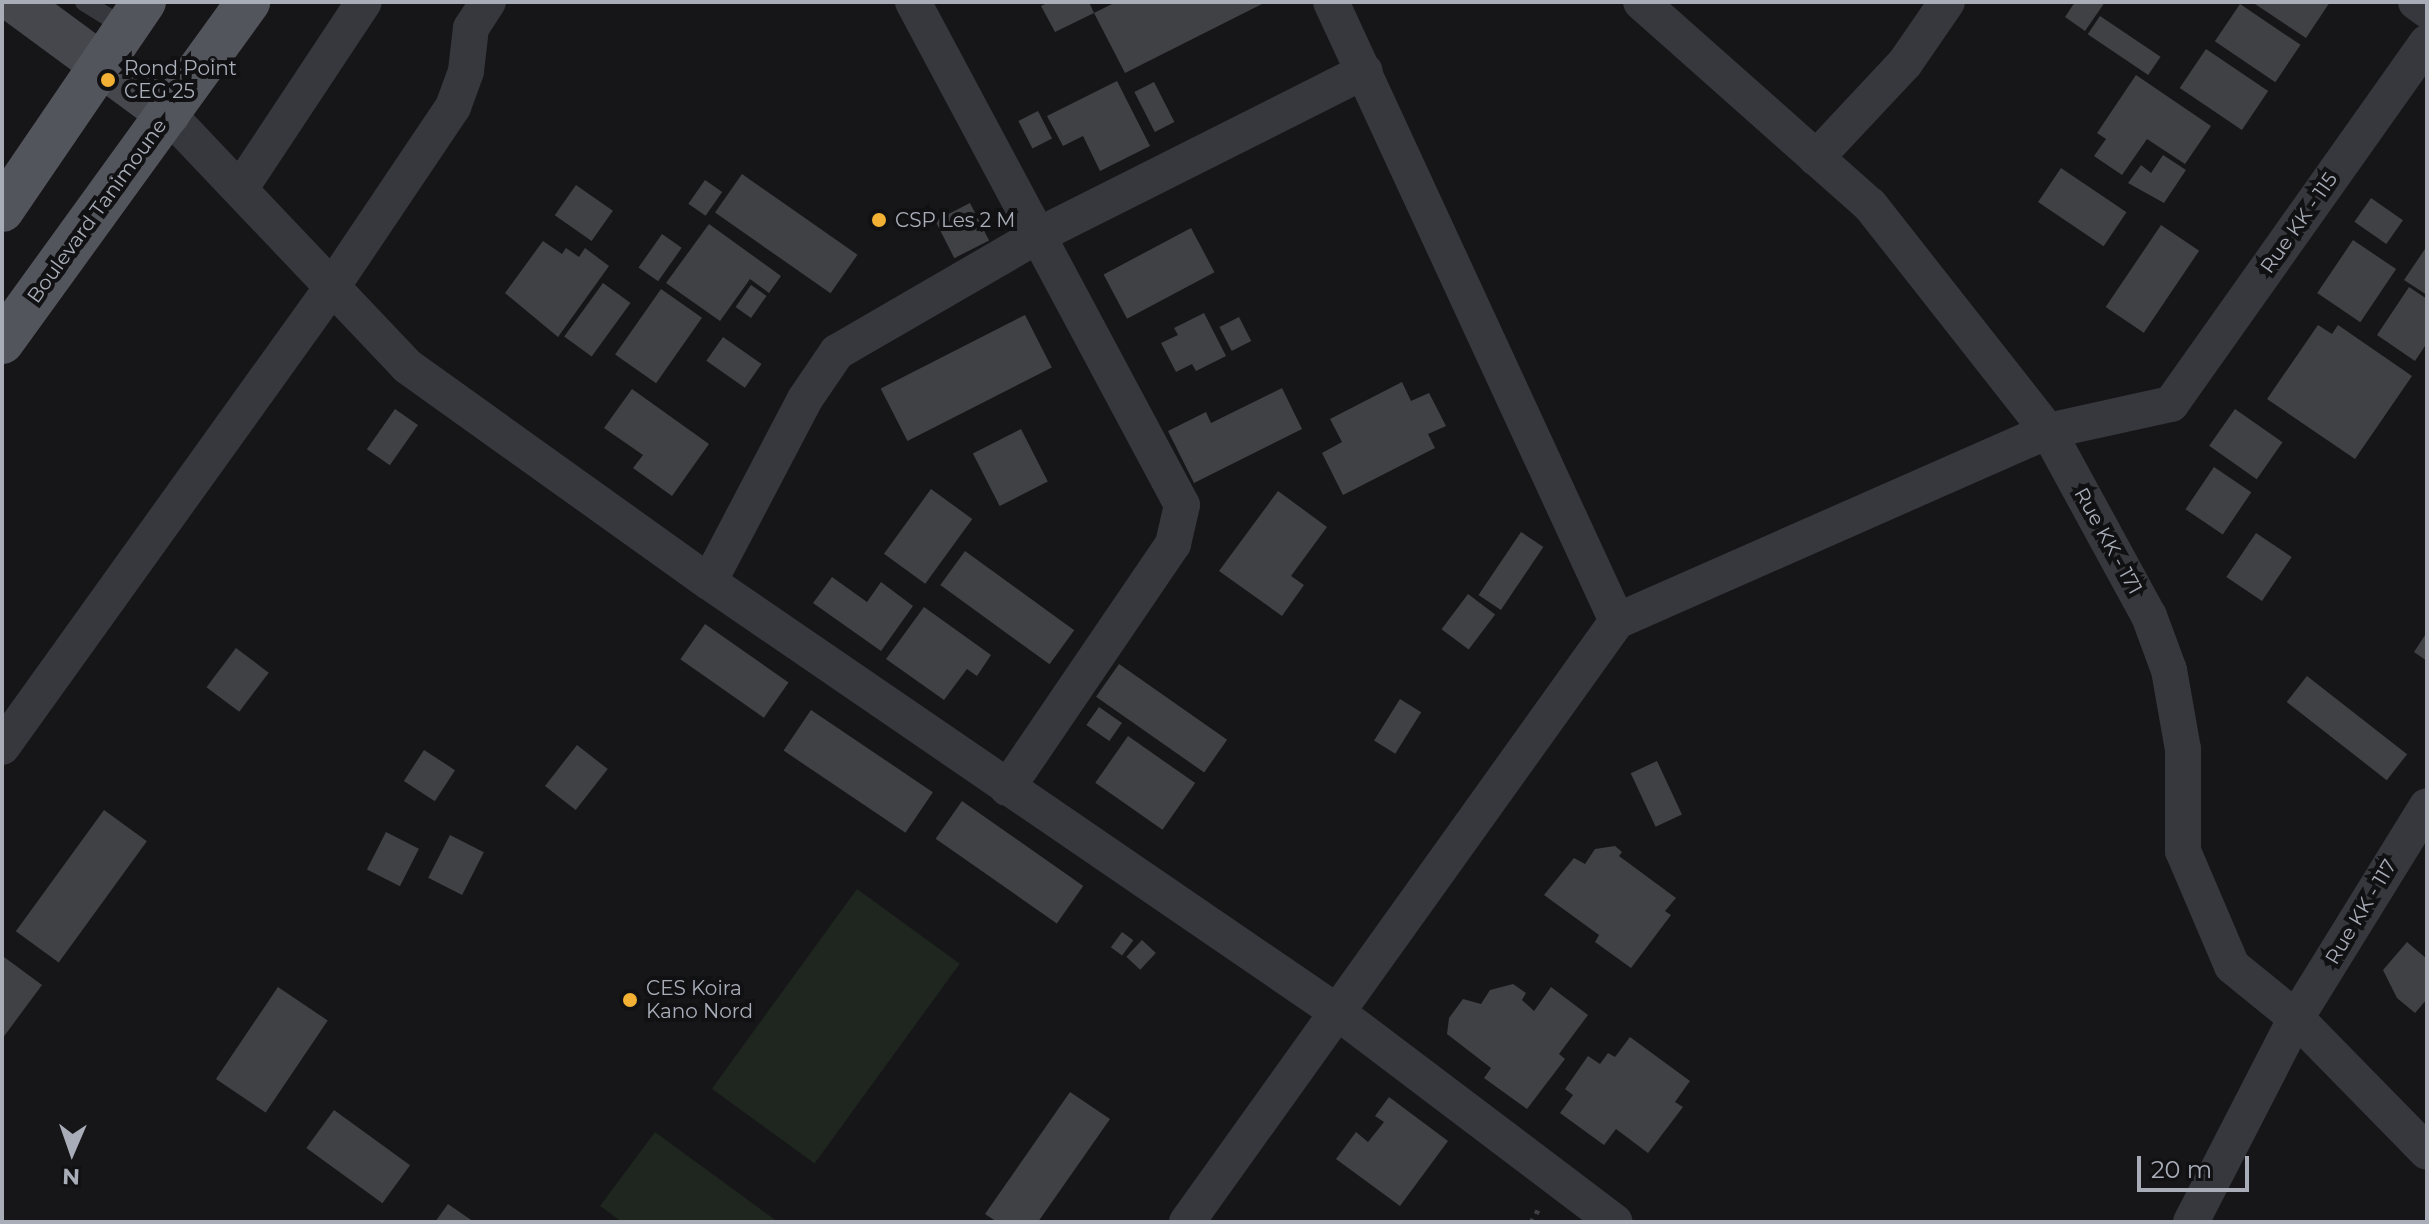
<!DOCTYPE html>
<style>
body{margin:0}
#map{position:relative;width:2429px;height:1224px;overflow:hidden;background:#161618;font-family:Montserrat,sans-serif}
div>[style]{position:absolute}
.green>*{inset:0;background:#1e261f;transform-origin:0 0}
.building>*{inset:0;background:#404145;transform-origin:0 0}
.path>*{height:5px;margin-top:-2.5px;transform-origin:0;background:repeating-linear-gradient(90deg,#3d3f44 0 4px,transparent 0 10px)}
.service>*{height:18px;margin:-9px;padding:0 9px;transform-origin:9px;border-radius:9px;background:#37383d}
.minor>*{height:36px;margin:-18px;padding:0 18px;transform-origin:18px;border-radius:18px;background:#37383d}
.secondary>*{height:44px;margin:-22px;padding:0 22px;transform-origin:22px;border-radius:22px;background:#45474d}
.primary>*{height:44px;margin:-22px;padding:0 22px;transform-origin:22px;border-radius:22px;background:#53555c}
.dots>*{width:22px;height:22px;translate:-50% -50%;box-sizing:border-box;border:4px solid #111113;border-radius:50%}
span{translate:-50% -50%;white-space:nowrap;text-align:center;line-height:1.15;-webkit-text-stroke:8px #111113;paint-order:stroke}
.poi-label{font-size:20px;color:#a8adb8}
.left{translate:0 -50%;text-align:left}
.street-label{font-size:20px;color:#a8adb8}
.frame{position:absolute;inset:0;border:4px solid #a8adb8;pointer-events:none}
.north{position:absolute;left:32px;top:1112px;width:80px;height:80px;-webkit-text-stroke:6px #111113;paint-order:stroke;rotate:182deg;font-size:22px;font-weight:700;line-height:32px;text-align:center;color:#a8adb8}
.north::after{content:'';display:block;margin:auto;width:28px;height:36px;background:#a8adb8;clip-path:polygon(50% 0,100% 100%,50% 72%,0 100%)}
.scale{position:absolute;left:2137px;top:1156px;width:112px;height:36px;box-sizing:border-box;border:4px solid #a8adb8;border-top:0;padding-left:10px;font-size:24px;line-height:28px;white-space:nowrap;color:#a8adb8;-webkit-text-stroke:6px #111113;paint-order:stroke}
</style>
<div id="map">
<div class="green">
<i style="left:857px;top:889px;width:127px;height:247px;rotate:36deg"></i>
<i style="clip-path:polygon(655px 1132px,778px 1222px,622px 1222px,600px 1206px)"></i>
</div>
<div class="building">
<i style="clip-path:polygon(1049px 2px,1089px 2px,1094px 13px,1055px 32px,1041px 6px)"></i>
<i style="clip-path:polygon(1116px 2px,1266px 2px,1125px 73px,1094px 13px)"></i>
<i style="clip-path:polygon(2075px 2px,2105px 2px,2085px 31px,2065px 17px)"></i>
<i style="clip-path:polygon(2252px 2px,2330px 2px,2306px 38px)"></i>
<i style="left:2240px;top:4px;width:73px;height:45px;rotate:34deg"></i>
<i style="left:2100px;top:16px;width:73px;height:22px;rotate:34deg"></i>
<i style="left:2206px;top:49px;width:75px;height:47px;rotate:34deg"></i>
<i style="clip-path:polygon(2136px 75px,2211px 126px,2185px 164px,2147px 139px,2122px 175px,2094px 156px,2106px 139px,2097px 133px)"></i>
<i style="clip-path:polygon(1117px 81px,1150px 146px,1100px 171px,1083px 136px,1063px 146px,1047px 116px)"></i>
<i style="left:1154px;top:82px;width:45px;height:22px;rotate:63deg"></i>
<i style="left:1038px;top:111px;width:31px;height:22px;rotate:63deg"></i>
<i style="clip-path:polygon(2163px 155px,2186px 170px,2164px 203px,2128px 183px,2141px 165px,2151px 173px)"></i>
<i style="left:2061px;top:168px;width:79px;height:41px;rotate:34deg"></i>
<i style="left:742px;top:174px;width:141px;height:47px;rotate:35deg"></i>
<i style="left:705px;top:180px;width:21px;height:29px;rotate:35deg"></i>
<i style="left:576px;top:185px;width:45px;height:37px;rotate:35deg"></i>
<i style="left:2371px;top:198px;width:39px;height:29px;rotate:35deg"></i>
<i style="left:970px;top:203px;width:42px;height:39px;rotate:63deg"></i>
<i style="clip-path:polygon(709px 224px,781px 276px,769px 293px,750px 279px,720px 321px,666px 283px)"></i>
<i style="left:2161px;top:225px;width:46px;height:99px;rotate:34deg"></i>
<i style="left:1191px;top:228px;width:50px;height:99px;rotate:62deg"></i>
<i style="left:662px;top:234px;width:24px;height:41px;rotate:35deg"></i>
<i style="left:2353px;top:240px;width:52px;height:64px;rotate:34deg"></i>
<i style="clip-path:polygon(543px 241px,562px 254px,566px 248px,579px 257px,585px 248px,609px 266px,558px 337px,505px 293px)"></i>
<i style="clip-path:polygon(2427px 246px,2427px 295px,2404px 280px)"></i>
<i style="left:603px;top:283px;width:34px;height:66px;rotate:36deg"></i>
<i style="left:751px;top:285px;width:19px;height:27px;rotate:35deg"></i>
<i style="clip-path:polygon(2409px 287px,2427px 299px,2427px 343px,2415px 361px,2377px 335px)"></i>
<i style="left:661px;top:289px;width:50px;height:80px;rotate:35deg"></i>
<i style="clip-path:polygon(1204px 313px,1226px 356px,1196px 371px,1192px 364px,1176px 372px,1161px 343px,1178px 335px,1174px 328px)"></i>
<i style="left:1025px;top:315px;width:59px;height:162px;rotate:63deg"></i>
<i style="left:1239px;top:317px;width:27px;height:22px;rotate:63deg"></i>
<i style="clip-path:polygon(2318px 325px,2332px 334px,2338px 325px,2412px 376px,2355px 459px,2267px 399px)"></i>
<i style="left:723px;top:337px;width:47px;height:29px;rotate:35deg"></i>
<i style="clip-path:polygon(1402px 382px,1411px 401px,1429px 393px,1446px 426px,1428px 434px,1435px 448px,1343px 495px,1322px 453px,1342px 442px,1330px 419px)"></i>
<i style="clip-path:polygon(1282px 388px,1302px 429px,1194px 483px,1168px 431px,1206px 412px,1211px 423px)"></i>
<i style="clip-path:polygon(632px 389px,709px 444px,672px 496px,633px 468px,643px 455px,604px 428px)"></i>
<i style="left:395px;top:409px;width:28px;height:49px;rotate:35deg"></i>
<i style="left:2235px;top:409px;width:58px;height:45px;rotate:35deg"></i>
<i style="left:1021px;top:429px;width:59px;height:54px;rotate:63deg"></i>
<i style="left:2214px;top:467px;width:45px;height:51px;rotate:34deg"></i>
<i style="left:931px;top:489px;width:51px;height:80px;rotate:36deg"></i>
<i style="clip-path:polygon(1278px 491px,1327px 527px,1291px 576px,1304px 585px,1282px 616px,1219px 571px)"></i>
<i style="left:1521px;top:532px;width:27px;height:76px;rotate:34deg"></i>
<i style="left:2256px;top:533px;width:43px;height:53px;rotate:34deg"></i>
<i style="left:965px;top:551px;width:135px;height:42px;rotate:36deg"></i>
<i style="clip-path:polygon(832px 577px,867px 602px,881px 582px,913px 606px,881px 651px,813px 603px)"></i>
<i style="left:1468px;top:594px;width:34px;height:44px;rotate:37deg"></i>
<i style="clip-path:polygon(924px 607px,991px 655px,977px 676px,967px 669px,944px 700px,886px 659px)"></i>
<i style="left:705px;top:624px;width:102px;height:43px;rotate:35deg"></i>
<i style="clip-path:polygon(2427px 632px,2427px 661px,2414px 652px)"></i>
<i style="left:236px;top:648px;width:41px;height:49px;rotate:37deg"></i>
<i style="left:1119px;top:664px;width:132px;height:40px;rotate:35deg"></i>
<i style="left:2307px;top:676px;width:127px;height:33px;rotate:38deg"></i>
<i style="left:1400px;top:699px;width:25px;height:49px;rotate:32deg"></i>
<i style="left:1099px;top:707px;width:28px;height:22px;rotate:35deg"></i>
<i style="left:811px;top:710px;width:147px;height:49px;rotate:34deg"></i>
<i style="left:1128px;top:736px;width:82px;height:57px;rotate:35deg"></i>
<i style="left:577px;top:745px;width:39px;height:52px;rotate:38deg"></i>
<i style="left:424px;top:750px;width:37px;height:37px;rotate:33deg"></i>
<i style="left:1657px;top:761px;width:59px;height:29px;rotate:65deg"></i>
<i style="left:962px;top:801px;width:148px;height:46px;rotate:35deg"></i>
<i style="left:104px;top:810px;width:53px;height:150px;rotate:36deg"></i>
<i style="left:386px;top:832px;width:37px;height:42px;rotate:27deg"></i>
<i style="left:450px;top:835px;width:38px;height:48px;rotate:27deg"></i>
<i style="clip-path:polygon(1615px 846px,1622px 852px,1619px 856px,1676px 898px,1665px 911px,1671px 915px,1631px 968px,1595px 942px,1599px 935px,1544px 895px,1574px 858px,1585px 864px,1595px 849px)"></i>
<i style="left:1122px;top:932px;width:14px;height:19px;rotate:36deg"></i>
<i style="left:1142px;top:940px;width:19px;height:23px;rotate:43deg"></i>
<i style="clip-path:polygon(2407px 942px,2427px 959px,2427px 999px,2415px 1013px,2397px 998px,2383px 970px)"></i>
<i style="clip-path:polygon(4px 957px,42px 985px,2px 1039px,2px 959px)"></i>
<i style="clip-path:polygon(1513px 984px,1526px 993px,1522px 1000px,1534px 1011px,1551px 987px,1588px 1015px,1559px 1054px,1565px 1059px,1527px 1109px,1484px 1078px,1491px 1068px,1447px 1034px,1449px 1018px,1463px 999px,1481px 1004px,1490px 990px)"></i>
<i style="left:278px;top:987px;width:60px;height:111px;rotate:34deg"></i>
<i style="clip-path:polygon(1630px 1037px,1690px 1081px,1675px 1102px,1683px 1107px,1648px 1153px,1616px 1129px,1604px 1145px,1560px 1113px,1573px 1095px,1565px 1089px,1588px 1056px,1600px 1064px,1608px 1053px,1615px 1057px)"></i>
<i style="clip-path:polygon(1070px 1092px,1110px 1119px,1038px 1222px,997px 1222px,985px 1214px)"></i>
<i style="clip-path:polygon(1389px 1097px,1448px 1141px,1400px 1206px,1336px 1159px,1356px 1132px,1368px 1142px,1384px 1122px,1375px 1116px)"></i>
<i style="left:334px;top:1110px;width:94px;height:47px;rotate:36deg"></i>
<i style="clip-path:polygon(448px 1204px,474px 1222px,435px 1222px)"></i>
</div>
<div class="path">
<i style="left:1531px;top:1222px;width:16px;rotate:-60deg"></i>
</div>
<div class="service">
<i style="left:84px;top:2px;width:49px;rotate:31.8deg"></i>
</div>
<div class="minor">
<i style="left:913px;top:2px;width:570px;rotate:61.86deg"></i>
<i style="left:1182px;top:505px;width:40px;rotate:103deg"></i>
<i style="left:1173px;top:544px;width:295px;rotate:124.2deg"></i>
<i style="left:1331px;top:2px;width:682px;rotate:65.2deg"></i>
<i style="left:1641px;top:2px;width:306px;rotate:41.6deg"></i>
<i style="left:1870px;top:205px;width:288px;rotate:51.8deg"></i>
<i style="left:2048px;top:431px;width:211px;rotate:61.4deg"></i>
<i style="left:2149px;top:616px;width:58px;rotate:69.7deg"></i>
<i style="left:2169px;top:670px;width:80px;rotate:80deg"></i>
<i style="left:2183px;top:749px;width:102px;rotate:90deg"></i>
<i style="left:2183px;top:851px;width:125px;rotate:66.9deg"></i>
<i style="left:2232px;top:966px;width:82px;rotate:39.1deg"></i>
<i style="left:2296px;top:1018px;width:187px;rotate:45.6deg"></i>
<i style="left:2416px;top:2px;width:14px;rotate:36deg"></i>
<i style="left:168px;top:114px;width:347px;rotate:46.5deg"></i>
<i style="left:407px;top:366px;width:371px;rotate:35.6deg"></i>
<i style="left:709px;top:582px;width:761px;rotate:34.4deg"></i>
<i style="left:1337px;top:1012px;width:348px;rotate:37.1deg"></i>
<i style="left:1816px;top:158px;width:130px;rotate:-46.9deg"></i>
<i style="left:1905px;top:63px;width:74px;rotate:-55.5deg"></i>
<i style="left:240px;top:189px;width:224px;rotate:-56.5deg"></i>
<i style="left:709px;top:582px;width:207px;rotate:-62.3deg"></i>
<i style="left:805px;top:399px;width:57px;rotate:-55.8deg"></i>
<i style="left:837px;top:352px;width:229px;rotate:-30.1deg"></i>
<i style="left:1035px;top:237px;width:369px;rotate:-26.7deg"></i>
<i style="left:2px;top:747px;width:566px;rotate:-54.34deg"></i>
<i style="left:332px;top:287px;width:217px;rotate:-56.1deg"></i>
<i style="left:453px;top:107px;width:38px;rotate:-70deg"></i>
<i style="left:466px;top:71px;width:43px;rotate:-83.4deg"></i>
<i style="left:471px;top:28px;width:31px;rotate:-57deg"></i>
<i style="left:1187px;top:1222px;width:739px;rotate:-54.42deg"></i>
<i style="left:1617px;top:621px;width:471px;rotate:-23.8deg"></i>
<i style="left:2048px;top:431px;width:126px;rotate:-12.4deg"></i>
<i style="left:2171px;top:404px;width:443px;rotate:-54.7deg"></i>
<i style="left:2191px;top:1222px;width:229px;rotate:-62.8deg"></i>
<i style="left:2296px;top:1018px;width:249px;rotate:-58.3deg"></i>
</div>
<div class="secondary">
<i style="left:16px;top:2px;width:189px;rotate:36.4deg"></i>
</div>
<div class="primary">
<i style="left:2px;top:210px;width:252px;rotate:-55.7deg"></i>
<i style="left:2px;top:342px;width:420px;rotate:-54.1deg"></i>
</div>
<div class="dots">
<i style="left:108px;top:80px;background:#f2b134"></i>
<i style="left:879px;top:220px;background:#f2b134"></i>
<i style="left:630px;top:1000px;background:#f2b134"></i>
</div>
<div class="poi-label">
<span class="left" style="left:124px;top:80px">Rond Point<br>CEG 25</span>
<span class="left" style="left:895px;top:220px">CSP Les 2 M</span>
<span class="left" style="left:646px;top:1000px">CES Koira<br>Kano Nord</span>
</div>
<div class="street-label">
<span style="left:97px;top:211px;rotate:-54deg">Boulevard Tanimoune</span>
<span style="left:2299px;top:223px;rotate:-55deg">Rue KK - 115</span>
<span style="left:2108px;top:541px;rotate:61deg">Rue KK - 171</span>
<span style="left:2361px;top:912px;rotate:-59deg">Rue KK - 117</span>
</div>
<div class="frame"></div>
<div class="north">N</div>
<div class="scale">20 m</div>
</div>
